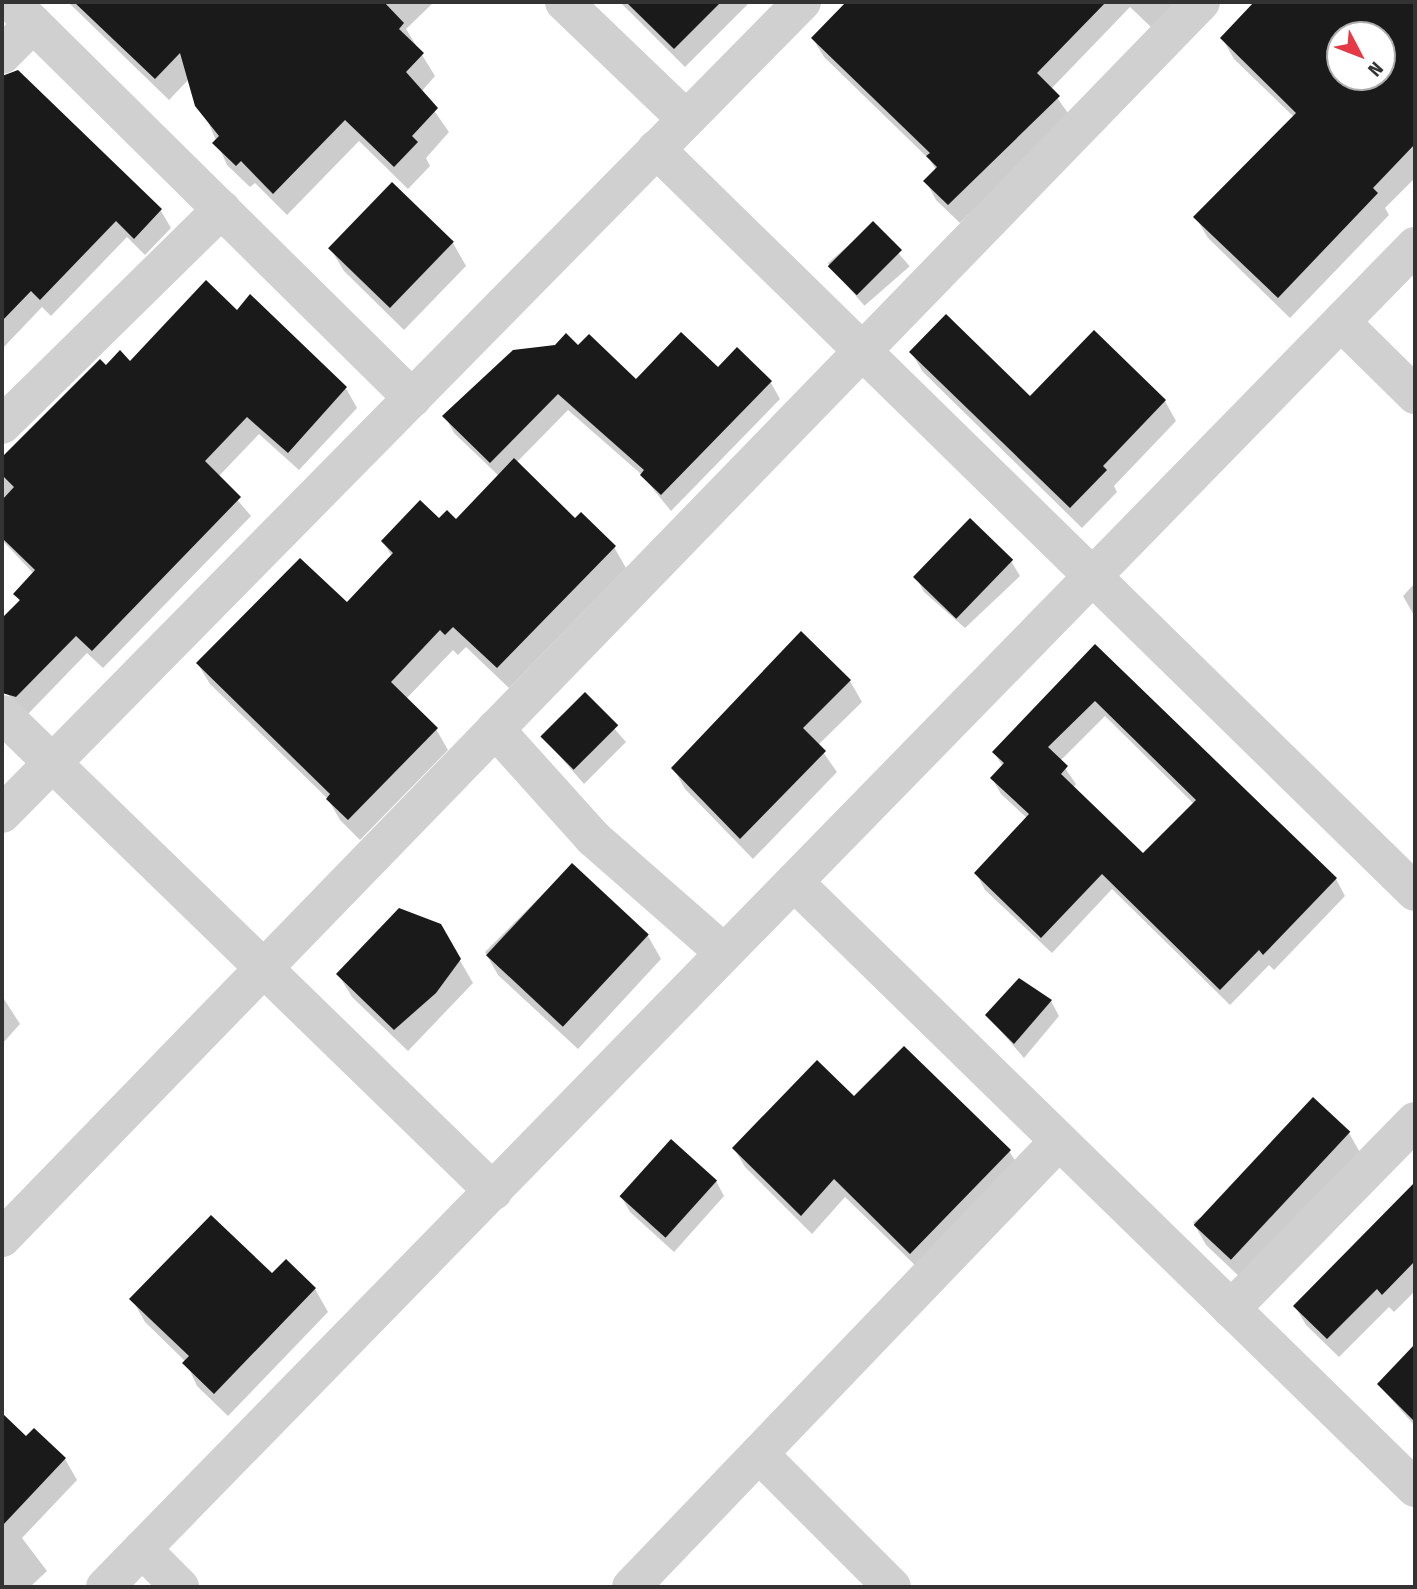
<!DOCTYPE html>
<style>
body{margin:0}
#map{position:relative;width:1417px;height:1589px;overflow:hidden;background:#fff;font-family:"Fira Sans Condensed",sans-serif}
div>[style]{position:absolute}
.shadow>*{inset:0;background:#0003;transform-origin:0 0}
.building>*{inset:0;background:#1a1a1a;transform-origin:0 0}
.minor>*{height:38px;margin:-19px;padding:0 19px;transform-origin:19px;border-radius:19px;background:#d0d0d0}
span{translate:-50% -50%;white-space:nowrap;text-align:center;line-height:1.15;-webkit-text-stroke:7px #fff;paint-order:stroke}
.frame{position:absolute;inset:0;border:4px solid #333;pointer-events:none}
.north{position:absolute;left:1326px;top:21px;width:70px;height:70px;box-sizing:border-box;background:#fff;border:2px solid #adadad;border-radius:50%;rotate:132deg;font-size:19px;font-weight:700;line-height:28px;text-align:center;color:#333}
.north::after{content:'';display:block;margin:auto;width:24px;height:32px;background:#e63946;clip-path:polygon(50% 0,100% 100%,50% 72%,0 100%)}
</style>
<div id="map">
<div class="shadow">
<i style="clip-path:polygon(68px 2px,135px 2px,145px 11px,153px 2px,434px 2px,406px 29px,435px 76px,421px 92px,449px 132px,426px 158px,430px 166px,408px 189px,359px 141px,287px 215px,255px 183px,250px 187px,227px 165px,189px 79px,169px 100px)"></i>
<i style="clip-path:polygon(620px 2px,750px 2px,685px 67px)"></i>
<i style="clip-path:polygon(851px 2px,1174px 2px,1175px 3px,1151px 27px,1130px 7px,1051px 89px,1070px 116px,960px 223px,936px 200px,926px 181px,936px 170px,930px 160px,824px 57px,813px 39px)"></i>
<i style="clip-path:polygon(evenodd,1257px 2px,1415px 2px,1415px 178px,1385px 208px,1389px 215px,1290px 318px,1208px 238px,1196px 218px,1294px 117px,1234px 59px,1222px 38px,1257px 2px,1340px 35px,1382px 35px,1382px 77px,1340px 77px,1340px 35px)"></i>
<i style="clip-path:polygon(29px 83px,161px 211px,171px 228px,145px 255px,127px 237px,51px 316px,42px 307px,2px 349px,2px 111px)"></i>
<i style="clip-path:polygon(392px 184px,453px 243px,466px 266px,404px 330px,344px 271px,330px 248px)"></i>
<i style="left:873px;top:224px;width:56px;height:60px;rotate:49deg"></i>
<i style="clip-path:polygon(251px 297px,347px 390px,357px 408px,299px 470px,259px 434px,218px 477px,251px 516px,103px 668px,87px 653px,28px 714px,2px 689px,2px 620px,20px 602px,15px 594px,34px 574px,2px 540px,2px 459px,100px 361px,106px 367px,130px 363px,237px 312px)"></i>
<i style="clip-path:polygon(578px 347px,636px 381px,718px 370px,737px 349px,771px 383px,780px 399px,671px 511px,641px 474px,568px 410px,516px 463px,575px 521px,614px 547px,626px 568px,509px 688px,466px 647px,458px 655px,453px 650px,406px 699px,436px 729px,448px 750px,360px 840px,340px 820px,328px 799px,210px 684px,198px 664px,347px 605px,392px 557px,383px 541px,439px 520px,456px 521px,499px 476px,454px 433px,445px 416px)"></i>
<i style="clip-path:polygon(911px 352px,1030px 398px,1165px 401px,1176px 421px,1114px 486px,1117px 492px,1082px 528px,923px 372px)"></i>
<i style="clip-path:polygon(1011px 561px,1020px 576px,965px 628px,924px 592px,916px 577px)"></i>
<i style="clip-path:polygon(1415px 583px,1415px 617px,1403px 596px)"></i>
<i style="clip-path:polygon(evenodd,1095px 647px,1336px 879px,1345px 896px,1274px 970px,1269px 965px,1230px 1005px,1112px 889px,1052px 953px,985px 890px,976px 873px,1028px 819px,1001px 794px,992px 778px,1003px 767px,994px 752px,1095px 647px,1105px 716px,1194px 804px,1143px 856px,1073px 788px,1076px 784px,1060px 761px,1105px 716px)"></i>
<i style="clip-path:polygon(850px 681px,862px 702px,818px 745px,837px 772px,753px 859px,685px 789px,673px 768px)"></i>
<i style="clip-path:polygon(585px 695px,626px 742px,584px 784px,544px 738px)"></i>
<i style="clip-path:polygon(572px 865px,648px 936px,661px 959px,578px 1049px,498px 975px,485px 952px)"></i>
<i style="clip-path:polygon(440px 926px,473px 983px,408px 1051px,352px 997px,338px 974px)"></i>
<i style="clip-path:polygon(2px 996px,20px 1024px,2px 1044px)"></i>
<i style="clip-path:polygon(1051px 1001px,1059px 1016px,1024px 1058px,987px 1015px)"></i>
<i style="clip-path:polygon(854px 1099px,1009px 1151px,1021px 1170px,922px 1272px,845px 1197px,812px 1234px,745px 1167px,734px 1148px)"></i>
<i style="clip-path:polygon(1349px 1133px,1362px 1156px,1242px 1279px,1206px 1245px,1193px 1222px)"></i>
<i style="clip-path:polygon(716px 1181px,724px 1196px,674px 1252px,630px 1212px,621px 1196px)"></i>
<i style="clip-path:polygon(1415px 1198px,1415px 1291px,1394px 1312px,1389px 1307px,1339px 1357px,1306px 1325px,1295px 1306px)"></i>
<i style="clip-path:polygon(272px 1276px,315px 1289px,328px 1312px,228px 1416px,197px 1386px,186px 1362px,145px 1322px,132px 1299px)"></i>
<i style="clip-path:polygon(1403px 1360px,1415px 1372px,1415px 1426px,1379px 1385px)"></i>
<i style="clip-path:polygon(2px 1416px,26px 1439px,34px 1430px,65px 1459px,77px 1480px,22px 1538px,47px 1571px,30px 1587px,2px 1587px)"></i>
</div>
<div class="building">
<i style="clip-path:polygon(74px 2px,384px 2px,404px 23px,399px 29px,424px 53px,406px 72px,438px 108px,412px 136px,418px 142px,394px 167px,345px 120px,273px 194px,241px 161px,236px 166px,212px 143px,219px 136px,195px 106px,180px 53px,155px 79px)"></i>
<i style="clip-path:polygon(626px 2px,721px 2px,674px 49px)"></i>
<i style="clip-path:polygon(846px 2px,1106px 2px,1037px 73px,1060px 96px,948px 205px,923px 181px,937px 167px,926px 156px,930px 153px,811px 38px)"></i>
<i style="clip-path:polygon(evenodd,1254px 2px,1415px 2px,1415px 144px,1373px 188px,1378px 193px,1278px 298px,1193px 217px,1296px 113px,1220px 38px,1254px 2px,1340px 35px,1382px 35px,1382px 77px,1340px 77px,1340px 35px)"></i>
<i style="clip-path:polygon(18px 70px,162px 209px,134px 239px,116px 221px,40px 300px,31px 291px,2px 321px,2px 76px)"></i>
<i style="left:392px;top:182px;width:86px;height:92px;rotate:44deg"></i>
<i style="left:873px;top:221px;width:41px;height:64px;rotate:45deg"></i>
<i style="clip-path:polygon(206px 280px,237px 310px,250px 294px,347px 387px,288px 453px,247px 417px,205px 461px,241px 497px,92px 651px,76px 636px,16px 697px,2px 693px,2px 618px,20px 600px,13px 594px,35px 570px,2px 538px,2px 500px,14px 487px,2px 475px,2px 457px,100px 359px,106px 365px,120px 350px,130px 361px)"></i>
<i style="clip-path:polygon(946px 314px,1030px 396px,1094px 330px,1166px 400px,1103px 466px,1107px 470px,1070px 508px,909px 352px)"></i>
<i style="clip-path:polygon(681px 332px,718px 367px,737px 347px,772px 381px,661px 495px,640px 475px,644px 470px,558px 394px,490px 463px,442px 416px,513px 350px,555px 345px,566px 333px,578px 345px,589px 334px,636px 379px)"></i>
<i style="clip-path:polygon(514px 458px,575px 518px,581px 512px,616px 546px,497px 668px,453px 627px,445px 635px,440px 630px,391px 682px,438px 728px,348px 820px,326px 799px,330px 794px,196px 663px,300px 558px,347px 602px,393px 553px,381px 541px,420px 500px,439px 518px,447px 510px,456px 519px)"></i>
<i style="left:970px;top:518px;width:60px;height:82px;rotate:44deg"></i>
<i style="clip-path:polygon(801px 631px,851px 680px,803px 728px,826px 751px,740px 839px,671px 768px)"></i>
<i style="clip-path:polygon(evenodd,1095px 644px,1337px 878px,1263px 955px,1259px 950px,1220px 990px,1102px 874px,1041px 938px,974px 873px,1029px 814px,990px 778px,1004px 763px,992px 752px,1095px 644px,1095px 701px,1196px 800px,1143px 853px,1061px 774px,1068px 766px,1048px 747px,1095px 701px)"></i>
<i style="left:585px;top:692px;width:47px;height:63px;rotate:45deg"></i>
<i style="left:572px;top:863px;width:105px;height:126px;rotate:43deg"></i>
<i style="clip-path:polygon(399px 908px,441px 924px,461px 959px,436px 993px,394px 1030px,336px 974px)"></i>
<i style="clip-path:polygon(1019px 978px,1052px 1000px,1014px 1044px,985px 1015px)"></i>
<i style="clip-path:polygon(904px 1046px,1011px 1150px,910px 1254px,834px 1179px,801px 1216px,732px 1148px,817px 1060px,854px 1096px)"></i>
<i style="left:1313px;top:1097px;width:51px;height:175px;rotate:43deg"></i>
<i style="left:671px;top:1139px;width:62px;height:77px;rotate:42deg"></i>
<i style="clip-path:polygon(1415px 1182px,1415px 1261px,1382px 1295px,1377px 1289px,1327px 1339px,1293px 1306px)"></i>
<i style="clip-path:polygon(211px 1215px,272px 1273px,286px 1259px,316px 1288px,214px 1394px,182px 1363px,189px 1356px,129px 1299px)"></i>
<i style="clip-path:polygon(1415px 1344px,1415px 1422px,1377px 1384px)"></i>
<i style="clip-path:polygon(2px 1413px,26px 1436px,34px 1428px,66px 1458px,2px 1526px)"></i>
</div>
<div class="minor">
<i style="left:11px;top:2px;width:564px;rotate:44.64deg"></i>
<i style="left:564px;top:2px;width:169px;rotate:43.8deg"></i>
<i style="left:2px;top:55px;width:44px;rotate:-45deg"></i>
<i style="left:656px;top:149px;width:1062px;rotate:44.39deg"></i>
<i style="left:1341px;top:322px;width:104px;rotate:44.6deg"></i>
<i style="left:2px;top:425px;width:308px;rotate:-44.5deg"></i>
<i style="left:2px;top:714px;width:685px;rotate:44.17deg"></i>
<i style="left:495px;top:729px;width:147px;rotate:48deg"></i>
<i style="left:593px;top:838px;width:173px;rotate:41.2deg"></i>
<i style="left:2px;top:814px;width:1140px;rotate:-45.43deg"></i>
<i style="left:794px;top:882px;width:868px;rotate:44.3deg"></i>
<i style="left:2px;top:1238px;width:1722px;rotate:-45.87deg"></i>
<i style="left:1231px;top:1309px;width:263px;rotate:-45.6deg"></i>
<i style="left:759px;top:1454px;width:188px;rotate:45deg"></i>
<i style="left:142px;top:1549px;width:54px;rotate:45deg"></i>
<i style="left:105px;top:1587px;width:1875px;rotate:-45.67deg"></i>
<i style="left:631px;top:1587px;width:618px;rotate:-46.18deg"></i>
</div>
<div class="frame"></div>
<div class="north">N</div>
</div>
